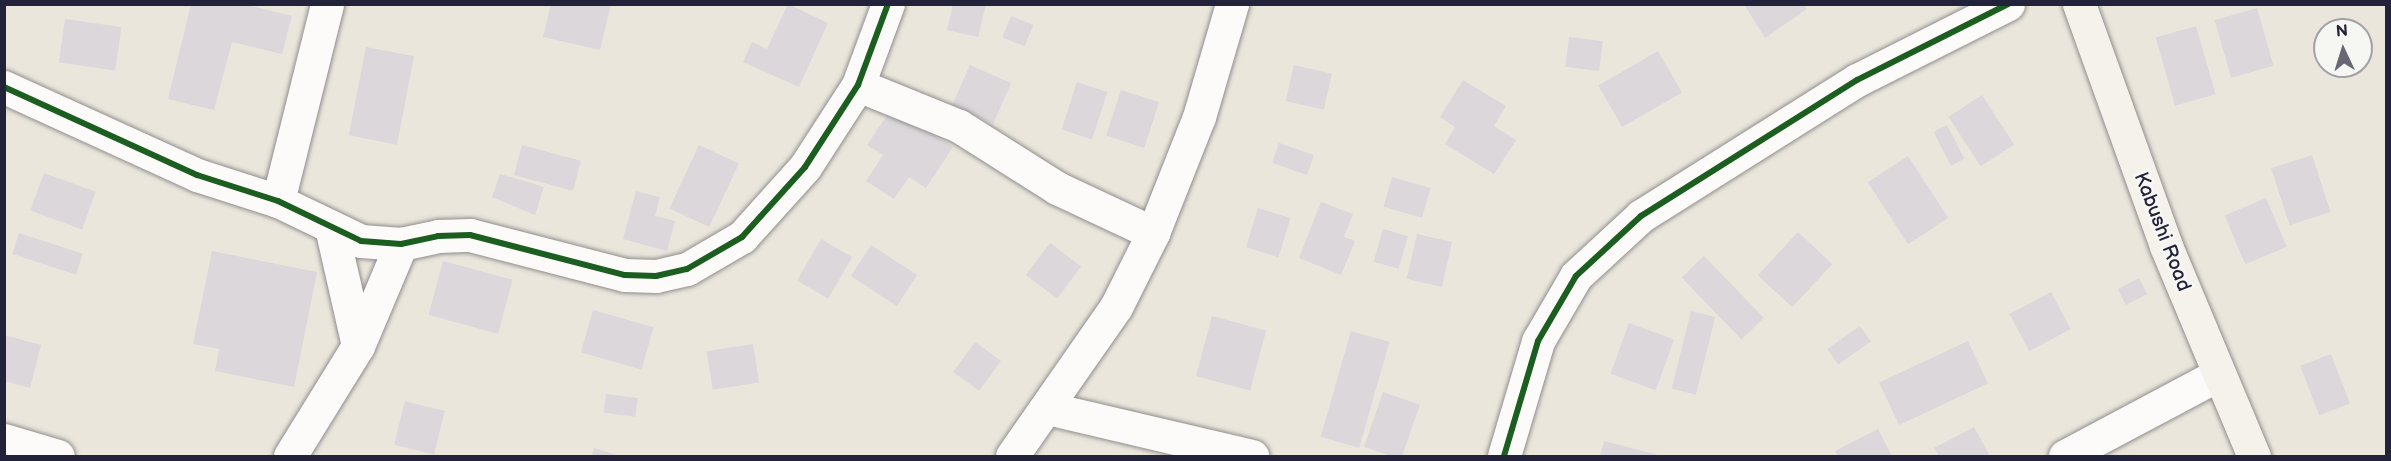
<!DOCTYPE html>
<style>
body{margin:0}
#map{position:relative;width:2391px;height:461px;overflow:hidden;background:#eae6dc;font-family:"Balsamiq Sans",sans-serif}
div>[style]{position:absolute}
.building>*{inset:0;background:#dcd7db;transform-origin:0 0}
.roads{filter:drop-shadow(0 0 2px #908e8d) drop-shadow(0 0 2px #908e8d)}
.minor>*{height:33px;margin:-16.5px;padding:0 16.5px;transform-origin:16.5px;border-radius:16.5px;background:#fcfbfa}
.secondary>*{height:33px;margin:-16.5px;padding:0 16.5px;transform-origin:16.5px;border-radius:16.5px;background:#f5f2ec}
.cycleway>*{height:6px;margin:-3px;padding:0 3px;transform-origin:3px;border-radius:3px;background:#1b5e20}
span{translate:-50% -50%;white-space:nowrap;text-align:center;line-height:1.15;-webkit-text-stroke:6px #f6f6f2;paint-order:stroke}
.street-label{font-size:20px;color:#22223b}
.frame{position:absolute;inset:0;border:6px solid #22223b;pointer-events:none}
.north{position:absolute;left:2313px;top:18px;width:60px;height:60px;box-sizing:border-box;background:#f6f6f2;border:2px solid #a1a1a9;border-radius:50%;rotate:356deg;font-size:16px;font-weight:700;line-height:24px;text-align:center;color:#22223b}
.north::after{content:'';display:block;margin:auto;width:21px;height:27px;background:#686773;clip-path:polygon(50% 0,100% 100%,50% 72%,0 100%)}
</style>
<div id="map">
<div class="building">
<i style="clip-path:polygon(191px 4px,243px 4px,292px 16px,282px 54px,232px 42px,214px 110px,168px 99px)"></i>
<i style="clip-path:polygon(551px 4px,611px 4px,600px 50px,543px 37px)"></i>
<i style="clip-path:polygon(788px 4px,828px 23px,799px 87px,743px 62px,752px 42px,767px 49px)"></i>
<i style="clip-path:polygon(953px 4px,986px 4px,978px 37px,947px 30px)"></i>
<i style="clip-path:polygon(1744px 4px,1803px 4px,1807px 9px,1765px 38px)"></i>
<i style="left:2257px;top:8px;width:60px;height:44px;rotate:74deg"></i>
<i style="left:1011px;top:16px;width:24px;height:23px;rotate:22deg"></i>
<i style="left:65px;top:19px;width:57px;height:44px;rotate:8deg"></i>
<i style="left:2196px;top:26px;width:71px;height:42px;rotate:74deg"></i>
<i style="left:1569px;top:37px;width:34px;height:30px;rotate:7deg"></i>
<i style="left:366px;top:47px;width:49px;height:90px;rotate:11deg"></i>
<i style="left:1658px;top:51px;width:48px;height:69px;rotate:60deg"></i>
<i style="left:970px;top:65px;width:45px;height:44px;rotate:24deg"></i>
<i style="left:1294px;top:65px;width:39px;height:37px;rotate:13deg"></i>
<i style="clip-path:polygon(1463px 80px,1506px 106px,1494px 126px,1516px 140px,1494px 174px,1445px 144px,1455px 127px,1440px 117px)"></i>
<i style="left:1077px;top:82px;width:32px;height:50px;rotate:18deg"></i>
<i style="left:1121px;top:90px;width:40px;height:48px;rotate:18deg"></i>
<i style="left:1982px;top:95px;width:59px;height:40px;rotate:57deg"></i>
<i style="clip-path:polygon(892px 108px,953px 147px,926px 188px,909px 177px,894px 199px,866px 181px,883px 155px,867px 145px)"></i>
<i style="left:1947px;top:125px;width:38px;height:15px;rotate:63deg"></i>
<i style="left:1279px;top:143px;width:37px;height:21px;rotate:19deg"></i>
<i style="left:522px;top:145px;width:61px;height:31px;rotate:15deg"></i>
<i style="left:699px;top:145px;width:44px;height:70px;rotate:25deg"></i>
<i style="left:2312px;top:155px;width:60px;height:43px;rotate:72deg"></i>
<i style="left:1908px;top:156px;width:74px;height:48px;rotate:57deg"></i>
<i style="left:44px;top:173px;width:55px;height:40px;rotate:20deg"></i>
<i style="clip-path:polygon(500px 174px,544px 187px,535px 215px,492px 197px)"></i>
<i style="left:1392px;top:177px;width:40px;height:31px;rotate:16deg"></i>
<i style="clip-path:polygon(636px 191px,660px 197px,655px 216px,675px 221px,667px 251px,623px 239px)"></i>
<i style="left:2266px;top:198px;width:53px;height:45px;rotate:67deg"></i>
<i style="clip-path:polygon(1321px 202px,1353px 214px,1344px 237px,1355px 241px,1341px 275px,1299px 258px)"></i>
<i style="left:1258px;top:208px;width:34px;height:41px;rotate:17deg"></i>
<i style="left:1383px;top:229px;width:26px;height:34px;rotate:16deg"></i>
<i style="left:1798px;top:232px;width:47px;height:59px;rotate:43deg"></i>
<i style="left:19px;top:233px;width:67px;height:22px;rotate:18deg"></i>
<i style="left:1417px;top:234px;width:36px;height:46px;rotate:13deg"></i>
<i style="left:821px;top:239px;width:36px;height:48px;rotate:30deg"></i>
<i style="left:1050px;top:243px;width:39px;height:40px;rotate:37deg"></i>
<i style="left:871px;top:245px;width:55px;height:37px;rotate:33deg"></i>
<i style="clip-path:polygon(212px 251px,317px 272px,294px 387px,215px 371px,219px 349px,193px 344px)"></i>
<i style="left:1704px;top:256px;width:86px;height:31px;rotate:46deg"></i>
<i style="left:443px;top:261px;width:72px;height:56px;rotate:15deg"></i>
<i style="left:2139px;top:278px;width:18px;height:24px;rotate:63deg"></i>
<i style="left:2051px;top:292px;width:42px;height:47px;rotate:62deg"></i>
<i style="left:593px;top:310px;width:63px;height:44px;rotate:16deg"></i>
<i style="left:1691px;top:311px;width:25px;height:80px;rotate:14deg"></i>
<i style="left:1212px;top:316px;width:56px;height:62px;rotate:15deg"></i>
<i style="left:1629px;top:323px;width:48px;height:54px;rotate:20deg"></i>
<i style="left:1860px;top:326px;width:19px;height:40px;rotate:55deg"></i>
<i style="left:1351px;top:331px;width:40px;height:110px;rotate:16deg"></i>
<i style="clip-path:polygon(4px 335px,41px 345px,30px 388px,4px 381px)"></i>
<i style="left:1968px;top:341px;width:47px;height:98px;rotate:65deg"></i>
<i style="left:975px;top:342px;width:32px;height:37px;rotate:36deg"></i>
<i style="left:753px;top:344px;width:39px;height:47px;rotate:81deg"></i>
<i style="left:2331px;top:354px;width:53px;height:33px;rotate:69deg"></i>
<i style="left:1383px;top:392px;width:39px;height:58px;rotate:19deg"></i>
<i style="left:606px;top:394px;width:32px;height:19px;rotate:7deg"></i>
<i style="left:405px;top:401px;width:41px;height:45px;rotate:14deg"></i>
<i style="clip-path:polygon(1974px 427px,1990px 456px,1939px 456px,1934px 448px)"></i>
<i style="clip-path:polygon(1878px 429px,1892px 456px,1838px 456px,1835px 451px)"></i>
<i style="clip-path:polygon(1604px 441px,1662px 456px,1600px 456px)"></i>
<i style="clip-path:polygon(594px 448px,620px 456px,592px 456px)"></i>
</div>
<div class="roads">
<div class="minor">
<i style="left:858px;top:85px;width:109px;rotate:22.1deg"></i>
<i style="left:959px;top:126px;width:116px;rotate:32.3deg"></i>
<i style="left:1057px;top:188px;width:106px;rotate:25.1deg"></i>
<i style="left:4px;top:87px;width:212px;rotate:24.5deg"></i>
<i style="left:197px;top:175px;width:85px;rotate:17.8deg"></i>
<i style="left:278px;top:201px;width:92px;rotate:25.7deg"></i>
<i style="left:361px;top:241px;width:40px;rotate:4.3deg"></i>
<i style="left:401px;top:244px;width:38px;rotate:-12deg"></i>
<i style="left:438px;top:236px;width:32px;rotate:-2deg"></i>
<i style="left:470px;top:235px;width:160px;rotate:14.5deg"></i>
<i style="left:625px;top:275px;width:31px;rotate:2deg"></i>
<i style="left:656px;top:276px;width:32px;rotate:-13deg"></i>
<i style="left:687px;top:269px;width:64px;rotate:-30.2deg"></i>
<i style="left:742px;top:237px;width:94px;rotate:-48deg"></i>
<i style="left:805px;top:167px;width:98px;rotate:-57.1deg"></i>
<i style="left:858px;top:85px;width:86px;rotate:-69.7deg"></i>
<i style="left:278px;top:201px;width:203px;rotate:-76deg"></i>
<i style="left:331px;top:227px;width:122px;rotate:77.2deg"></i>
<i style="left:1047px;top:408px;width:211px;rotate:13.2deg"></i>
<i style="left:4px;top:440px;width:56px;rotate:16.5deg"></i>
<i style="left:290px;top:456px;width:129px;rotate:-58.3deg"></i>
<i style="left:358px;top:346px;width:111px;rotate:-67.1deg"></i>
<i style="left:1012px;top:456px;width:182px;rotate:-55.1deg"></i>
<i style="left:1116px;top:307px;width:83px;rotate:-63.4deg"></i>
<i style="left:1153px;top:233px;width:125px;rotate:-68.4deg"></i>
<i style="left:1199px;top:117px;width:118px;rotate:-73.7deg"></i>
<i style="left:1504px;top:456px;width:120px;rotate:-73.5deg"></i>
<i style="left:1538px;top:341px;width:75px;rotate:-59.7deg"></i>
<i style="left:1576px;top:276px;width:88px;rotate:-42.7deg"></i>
<i style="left:1641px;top:216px;width:255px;rotate:-32.2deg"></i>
<i style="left:1857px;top:80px;width:169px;rotate:-26.7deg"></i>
<i style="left:2065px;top:456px;width:174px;rotate:-28deg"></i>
</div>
<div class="secondary">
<i style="left:2079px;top:4px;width:257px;rotate:70.2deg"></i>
<i style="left:2166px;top:246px;width:228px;rotate:67.3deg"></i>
</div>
</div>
<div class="cycleway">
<i style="left:4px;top:87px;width:212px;rotate:24.5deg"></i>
<i style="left:197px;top:175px;width:85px;rotate:17.8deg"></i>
<i style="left:278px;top:201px;width:92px;rotate:25.7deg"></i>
<i style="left:361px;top:241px;width:40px;rotate:4.3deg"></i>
<i style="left:401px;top:244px;width:38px;rotate:-12deg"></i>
<i style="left:438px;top:236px;width:32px;rotate:-2deg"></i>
<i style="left:470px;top:235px;width:160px;rotate:14.5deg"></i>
<i style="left:625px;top:275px;width:31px;rotate:2deg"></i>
<i style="left:656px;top:276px;width:32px;rotate:-13deg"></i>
<i style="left:687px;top:269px;width:64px;rotate:-30.2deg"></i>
<i style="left:742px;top:237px;width:94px;rotate:-48deg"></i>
<i style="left:805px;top:167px;width:98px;rotate:-57.1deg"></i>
<i style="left:858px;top:85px;width:86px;rotate:-69.7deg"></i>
<i style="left:1504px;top:456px;width:120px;rotate:-73.5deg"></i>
<i style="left:1538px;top:341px;width:75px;rotate:-59.7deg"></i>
<i style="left:1576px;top:276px;width:88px;rotate:-42.7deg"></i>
<i style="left:1641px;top:216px;width:255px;rotate:-32.2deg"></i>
<i style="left:1857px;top:80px;width:169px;rotate:-26.7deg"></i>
</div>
<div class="street-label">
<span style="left:2162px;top:232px;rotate:69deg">Kabushi Road</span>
</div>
<div class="frame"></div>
<div class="north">N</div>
</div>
